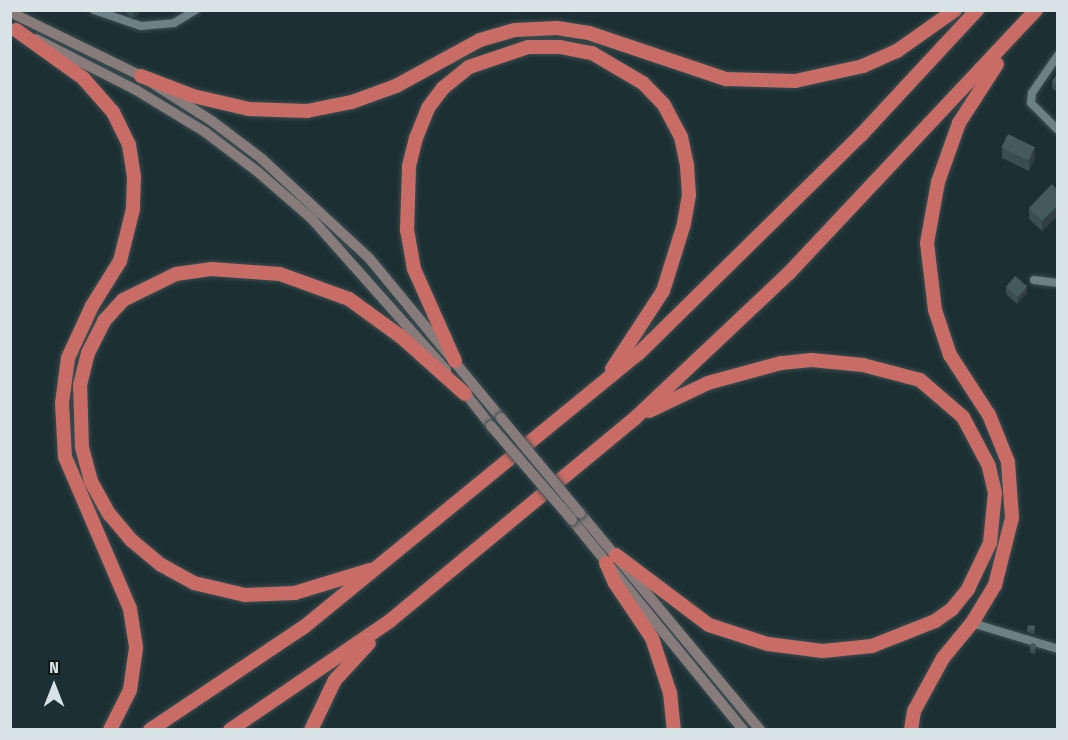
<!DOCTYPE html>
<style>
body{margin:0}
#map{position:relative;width:1068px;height:740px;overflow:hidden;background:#1c3033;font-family:"Fira Sans Condensed",sans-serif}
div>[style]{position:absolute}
.roads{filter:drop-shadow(0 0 2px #3b4d50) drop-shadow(0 0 2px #3b4d50)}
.street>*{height:8px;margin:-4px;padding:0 4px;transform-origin:4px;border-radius:4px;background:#6b8184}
.secondary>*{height:10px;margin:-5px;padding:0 5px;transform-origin:5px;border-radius:5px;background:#877b7b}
.highway>*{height:14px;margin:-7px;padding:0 7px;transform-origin:7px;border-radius:7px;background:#c86c65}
.bridges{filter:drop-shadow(0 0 2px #3b4d50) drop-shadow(0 0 2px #3b4d50)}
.secondary-bridge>*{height:10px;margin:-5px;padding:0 5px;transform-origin:5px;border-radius:5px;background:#877b7b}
.wall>*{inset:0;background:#3a4d50}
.shaded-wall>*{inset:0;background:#303f41}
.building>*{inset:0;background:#445a5d;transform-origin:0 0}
span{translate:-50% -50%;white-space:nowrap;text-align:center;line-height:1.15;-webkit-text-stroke:4.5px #0e1718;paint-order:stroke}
.frame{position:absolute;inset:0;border:12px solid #d7e3e5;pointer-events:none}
.north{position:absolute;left:24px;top:656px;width:60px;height:60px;-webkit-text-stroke:4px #0e1718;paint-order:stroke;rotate:0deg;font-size:16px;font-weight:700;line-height:24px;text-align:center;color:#d7e3e5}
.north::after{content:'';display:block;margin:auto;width:21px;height:27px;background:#d7e3e5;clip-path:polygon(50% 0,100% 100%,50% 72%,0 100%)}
</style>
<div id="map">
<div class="roads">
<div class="street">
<i style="left:94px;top:10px;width:50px;rotate:18.8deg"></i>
<i style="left:141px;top:26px;width:33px;rotate:-5deg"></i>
<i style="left:174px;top:23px;width:26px;rotate:-31deg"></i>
<i style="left:1058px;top:55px;width:46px;rotate:124.4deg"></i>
<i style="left:1032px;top:93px;width:10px;rotate:96deg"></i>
<i style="left:1031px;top:103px;width:38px;rotate:45deg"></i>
<i style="left:1034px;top:280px;width:24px;rotate:7deg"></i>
<i style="left:972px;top:623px;width:90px;rotate:16.8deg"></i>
</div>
<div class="secondary">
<i style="left:10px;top:12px;width:146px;rotate:26deg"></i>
<i style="left:141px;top:76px;width:84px;rotate:32.4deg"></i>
<i style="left:212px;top:121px;width:63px;rotate:37.2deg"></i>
<i style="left:262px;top:159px;width:146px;rotate:42.8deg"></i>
<i style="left:369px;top:258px;width:207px;rotate:50.5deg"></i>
<i style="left:36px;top:39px;width:112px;rotate:27deg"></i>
<i style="left:136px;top:90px;width:81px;rotate:31.3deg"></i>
<i style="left:205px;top:132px;width:66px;rotate:37deg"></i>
<i style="left:258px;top:172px;width:72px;rotate:41deg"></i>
<i style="left:312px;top:219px;width:202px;rotate:48.4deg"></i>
<i style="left:462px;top:389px;width:47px;rotate:51.9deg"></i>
<i style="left:580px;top:513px;width:282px;rotate:50.3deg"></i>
<i style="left:572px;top:520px;width:271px;rotate:50.8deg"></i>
</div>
<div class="highway">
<i style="left:16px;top:30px;width:82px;rotate:35.6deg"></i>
<i style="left:83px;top:78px;width:45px;rotate:48.6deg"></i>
<i style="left:113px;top:112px;width:37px;rotate:64deg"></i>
<i style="left:129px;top:145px;width:33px;rotate:81deg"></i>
<i style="left:134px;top:178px;width:31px;rotate:92deg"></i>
<i style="left:133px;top:209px;width:54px;rotate:104deg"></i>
<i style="left:120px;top:261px;width:53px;rotate:121.9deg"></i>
<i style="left:92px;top:306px;width:57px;rotate:114.8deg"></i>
<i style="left:68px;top:358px;width:45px;rotate:97.6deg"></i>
<i style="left:62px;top:403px;width:54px;rotate:86.8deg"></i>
<i style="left:65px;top:457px;width:165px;rotate:66.8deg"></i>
<i style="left:130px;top:609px;width:39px;rotate:81deg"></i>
<i style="left:136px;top:648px;width:42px;rotate:98.1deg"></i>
<i style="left:130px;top:690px;width:45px;rotate:116.6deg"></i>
<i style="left:141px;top:76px;width:56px;rotate:21deg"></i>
<i style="left:193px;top:96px;width:57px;rotate:13.1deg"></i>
<i style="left:249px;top:109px;width:58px;rotate:2deg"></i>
<i style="left:307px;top:111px;width:46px;rotate:-11.3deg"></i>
<i style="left:352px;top:102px;width:47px;rotate:-20deg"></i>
<i style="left:396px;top:86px;width:96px;rotate:-28.7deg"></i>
<i style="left:480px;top:40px;width:36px;rotate:-16deg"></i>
<i style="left:515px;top:30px;width:42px;rotate:-2.7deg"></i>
<i style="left:557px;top:28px;width:32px;rotate:9deg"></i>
<i style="left:589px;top:33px;width:145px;rotate:18.6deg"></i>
<i style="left:726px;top:79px;width:69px;rotate:1.7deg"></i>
<i style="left:795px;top:81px;width:70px;rotate:-12.4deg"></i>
<i style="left:863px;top:66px;width:37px;rotate:-24deg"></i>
<i style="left:897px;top:51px;width:71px;rotate:-35.3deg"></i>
<i style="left:455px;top:361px;width:101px;rotate:-114deg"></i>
<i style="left:414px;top:269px;width:39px;rotate:-100deg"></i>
<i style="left:407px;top:231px;width:65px;rotate:-88.2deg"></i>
<i style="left:409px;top:166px;width:29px;rotate:-76deg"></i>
<i style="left:416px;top:138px;width:32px;rotate:-68deg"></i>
<i style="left:428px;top:108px;width:25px;rotate:-53deg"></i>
<i style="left:443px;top:88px;width:33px;rotate:-39deg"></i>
<i style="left:469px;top:67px;width:62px;rotate:-18.7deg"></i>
<i style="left:528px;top:47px;width:32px"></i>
<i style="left:560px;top:47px;width:33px;rotate:11deg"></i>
<i style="left:592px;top:53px;width:59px;rotate:30.5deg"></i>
<i style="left:643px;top:83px;width:30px;rotate:46deg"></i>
<i style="left:664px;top:105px;width:36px;rotate:62deg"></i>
<i style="left:681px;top:137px;width:30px;rotate:78deg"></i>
<i style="left:687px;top:166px;width:29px;rotate:86deg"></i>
<i style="left:689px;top:195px;width:29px;rotate:100deg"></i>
<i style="left:684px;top:224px;width:70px;rotate:107.4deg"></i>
<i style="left:663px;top:291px;width:93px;rotate:123.2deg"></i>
<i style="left:616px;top:555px;width:116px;rotate:37deg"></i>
<i style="left:709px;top:625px;width:62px;rotate:17.9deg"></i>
<i style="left:768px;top:644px;width:55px;rotate:7.3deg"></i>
<i style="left:823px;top:651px;width:49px;rotate:-5.8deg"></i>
<i style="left:872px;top:646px;width:68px;rotate:-21.6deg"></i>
<i style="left:935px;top:621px;width:21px;rotate:-35deg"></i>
<i style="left:952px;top:609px;width:26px;rotate:-51deg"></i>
<i style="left:968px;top:589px;width:51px;rotate:-64.4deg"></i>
<i style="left:990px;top:543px;width:50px;rotate:-84.3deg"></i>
<i style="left:995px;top:493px;width:28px;rotate:-103deg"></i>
<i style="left:989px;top:466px;width:55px;rotate:-118deg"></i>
<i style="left:963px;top:417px;width:57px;rotate:-139.3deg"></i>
<i style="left:920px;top:380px;width:59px;rotate:-165.3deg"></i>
<i style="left:863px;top:365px;width:52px;rotate:-174.5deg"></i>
<i style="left:811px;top:360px;width:30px;rotate:174deg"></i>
<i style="left:781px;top:363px;width:76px;rotate:164.7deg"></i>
<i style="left:708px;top:383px;width:65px;rotate:154.6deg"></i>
<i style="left:606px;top:563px;width:22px;rotate:66deg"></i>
<i style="left:615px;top:583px;width:66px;rotate:56.1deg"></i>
<i style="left:652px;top:638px;width:58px;rotate:71.9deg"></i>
<i style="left:670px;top:693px;width:37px;rotate:84deg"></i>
<i style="left:370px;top:570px;width:78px;rotate:163deg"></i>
<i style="left:295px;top:593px;width:50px;rotate:177.7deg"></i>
<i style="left:245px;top:595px;width:52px;rotate:-166.8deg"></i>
<i style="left:194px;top:583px;width:38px;rotate:-151deg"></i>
<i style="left:161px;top:565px;width:38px;rotate:-140deg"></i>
<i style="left:132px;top:541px;width:35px;rotate:-130deg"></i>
<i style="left:109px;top:514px;width:38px;rotate:-119deg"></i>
<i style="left:91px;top:481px;width:35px;rotate:-105deg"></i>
<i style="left:82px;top:447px;width:62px;rotate:-91.8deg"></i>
<i style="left:80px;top:385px;width:33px;rotate:-76deg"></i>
<i style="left:88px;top:353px;width:36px;rotate:-63deg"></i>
<i style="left:104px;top:321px;width:28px;rotate:-48deg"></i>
<i style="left:123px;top:300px;width:59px;rotate:-26.1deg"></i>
<i style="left:176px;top:274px;width:35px;rotate:-8deg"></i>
<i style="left:211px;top:269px;width:69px;rotate:4.1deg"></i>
<i style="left:280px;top:274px;width:73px;rotate:19.9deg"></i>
<i style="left:349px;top:299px;width:63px;rotate:36deg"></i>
<i style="left:400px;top:336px;width:87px;rotate:41.7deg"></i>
<i style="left:150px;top:730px;width:185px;rotate:-33.8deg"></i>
<i style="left:304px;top:627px;width:431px;rotate:-39.3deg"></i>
<i style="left:638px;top:354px;width:313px;rotate:-44.5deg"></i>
<i style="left:861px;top:135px;width:171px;rotate:-47.1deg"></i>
<i style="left:230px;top:730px;width:195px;rotate:-34.3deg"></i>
<i style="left:391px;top:620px;width:315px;rotate:-39.6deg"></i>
<i style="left:634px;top:419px;width:213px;rotate:-43.3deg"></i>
<i style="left:789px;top:273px;width:361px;rotate:-46.8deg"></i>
<i style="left:311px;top:730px;width:55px;rotate:-64.4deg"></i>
<i style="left:335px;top:680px;width:50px;rotate:-47.4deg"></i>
<i style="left:911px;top:730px;width:19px;rotate:-81deg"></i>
<i style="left:914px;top:711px;width:60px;rotate:-61.3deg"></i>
<i style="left:943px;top:658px;width:45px;rotate:-50.4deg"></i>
<i style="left:972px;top:623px;width:44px;rotate:-58.8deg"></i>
<i style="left:995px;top:585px;width:69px;rotate:-75.8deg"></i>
<i style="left:1012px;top:518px;width:56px;rotate:-94.1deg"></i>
<i style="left:1008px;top:462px;width:51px;rotate:-112deg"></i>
<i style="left:989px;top:415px;width:72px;rotate:-123deg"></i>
<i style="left:950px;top:355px;width:47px;rotate:-108.4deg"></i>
<i style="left:935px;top:310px;width:67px;rotate:-96.8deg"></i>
<i style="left:927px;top:243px;width:62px;rotate:-79.8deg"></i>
<i style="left:938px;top:182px;width:63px;rotate:-70.4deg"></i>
<i style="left:959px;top:123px;width:70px;rotate:-57.2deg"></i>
</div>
</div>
<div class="bridges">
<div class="secondary-bridge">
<i style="left:501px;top:418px;width:124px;rotate:50.3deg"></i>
<i style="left:491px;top:426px;width:124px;rotate:49.2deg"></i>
</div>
</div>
<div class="wall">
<i style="clip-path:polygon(123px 10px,142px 10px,133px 20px)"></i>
<i style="clip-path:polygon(1058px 73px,1058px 93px,1052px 88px,1052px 81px,1057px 76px)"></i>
<i style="clip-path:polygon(1002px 148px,1035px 157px,1029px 171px,1002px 158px)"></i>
<i style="clip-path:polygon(1058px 191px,1058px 215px,1042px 231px,1029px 219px,1029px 208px)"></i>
<i style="clip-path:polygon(1006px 287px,1027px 293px,1017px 304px,1006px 294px)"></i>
<i style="clip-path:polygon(1027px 629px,1035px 630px,1034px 634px,1027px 632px)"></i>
<i style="clip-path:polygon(1036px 647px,1035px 654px,1030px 653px,1030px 649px)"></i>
</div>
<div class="shaded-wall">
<i style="clip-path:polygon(133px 10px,142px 10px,133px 20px)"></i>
<i style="clip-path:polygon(1035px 147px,1035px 157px,1029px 171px,1029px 160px)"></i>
<i style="clip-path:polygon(1058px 205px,1058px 215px,1042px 231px,1042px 221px)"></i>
<i style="clip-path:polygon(1027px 286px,1027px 293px,1017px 304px,1017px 297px)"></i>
</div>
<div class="building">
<i style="clip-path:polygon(1056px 76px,1058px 77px,1058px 86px,1052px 81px)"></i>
<i style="left:1008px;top:134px;width:30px;height:15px;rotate:26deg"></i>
<i style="clip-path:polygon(1052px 184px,1058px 191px,1058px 205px,1042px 221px,1029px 208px)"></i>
<i style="left:1015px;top:276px;width:16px;height:14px;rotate:40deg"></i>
<i style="clip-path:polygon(1028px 625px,1035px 626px,1034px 631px,1027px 629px)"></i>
<i style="left:1031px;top:643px;width:5px;height:6px;rotate:11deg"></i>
</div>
<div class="frame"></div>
<div class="north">N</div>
</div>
